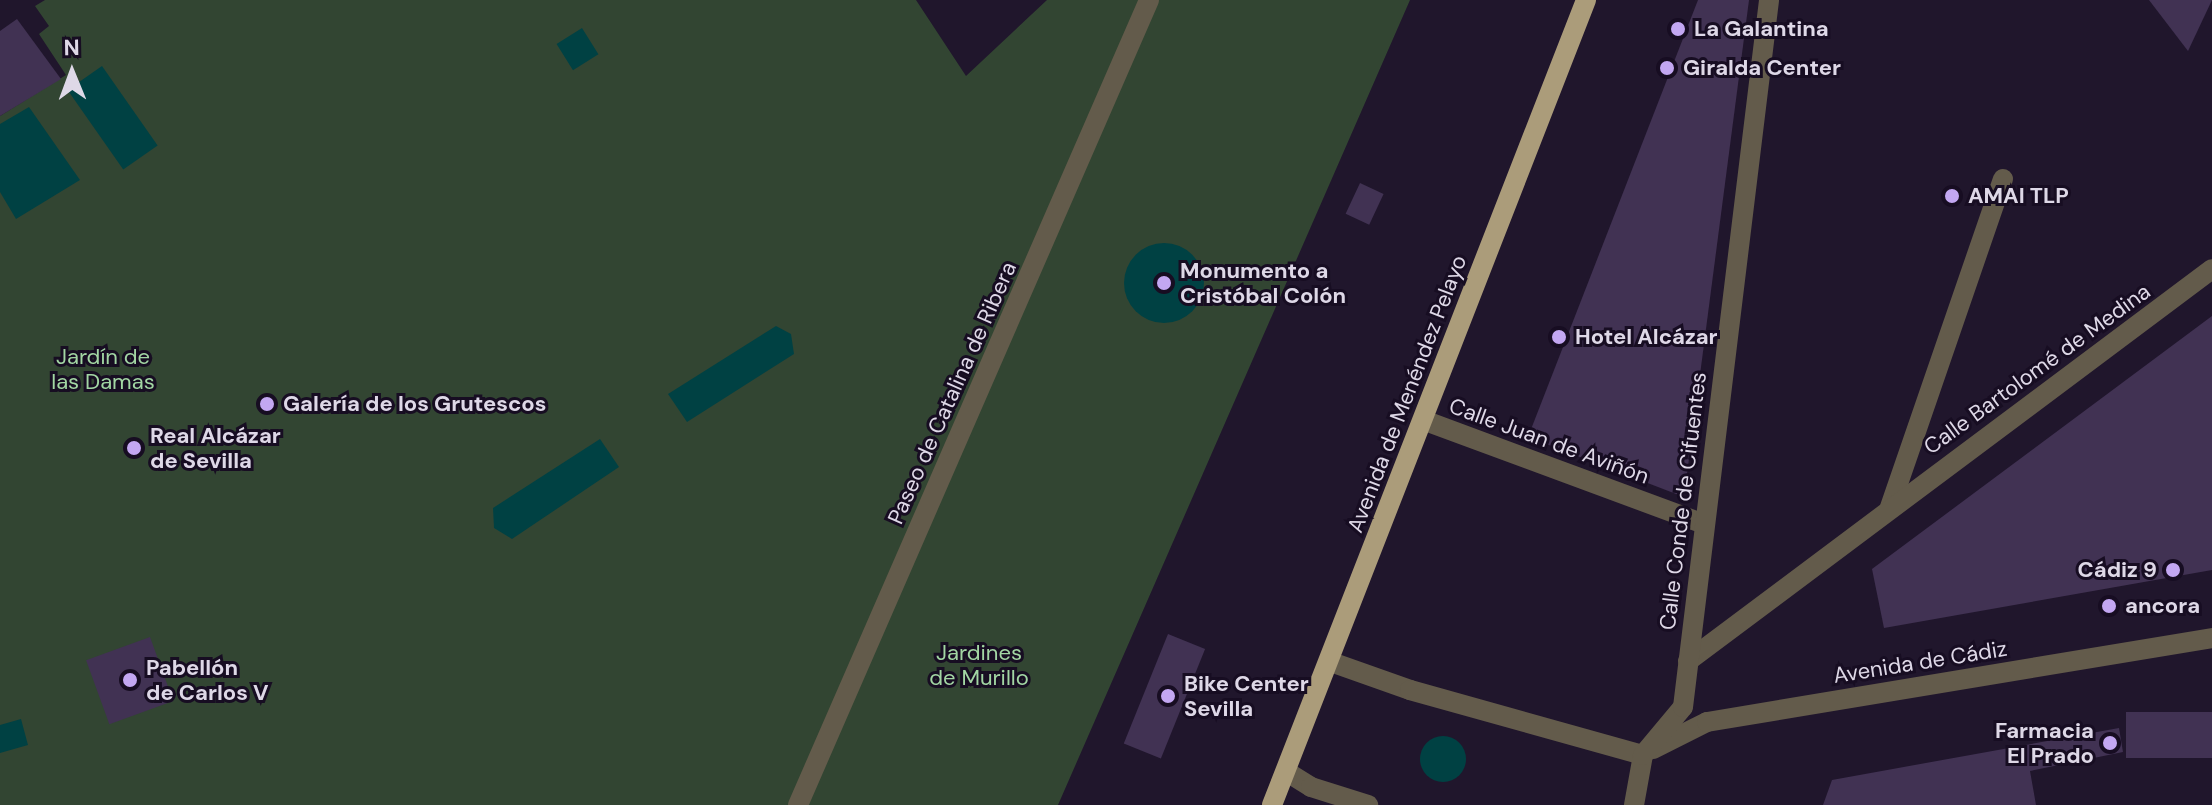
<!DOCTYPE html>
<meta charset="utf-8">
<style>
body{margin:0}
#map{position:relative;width:2212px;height:805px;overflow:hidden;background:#20162c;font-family:"DM Sans",sans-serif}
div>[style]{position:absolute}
.green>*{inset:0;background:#324532}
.water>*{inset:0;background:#004143;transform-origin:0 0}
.round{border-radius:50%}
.building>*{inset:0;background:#413253;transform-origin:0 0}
.minor>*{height:20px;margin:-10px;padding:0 10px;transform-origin:10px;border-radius:10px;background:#635b4b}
.major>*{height:20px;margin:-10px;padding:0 10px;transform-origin:10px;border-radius:10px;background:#ab9c7a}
.dots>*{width:22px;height:22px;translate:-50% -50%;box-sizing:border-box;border:4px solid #170d22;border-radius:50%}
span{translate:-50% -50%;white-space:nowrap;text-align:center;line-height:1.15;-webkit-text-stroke:6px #170d22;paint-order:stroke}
.poi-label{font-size:22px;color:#ded8e7;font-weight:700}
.left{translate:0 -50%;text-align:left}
.right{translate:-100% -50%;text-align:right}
.park-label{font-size:22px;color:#a2d6a3}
.street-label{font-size:22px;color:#ded8e7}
.north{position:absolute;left:32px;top:32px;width:80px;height:80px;-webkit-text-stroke:6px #170d22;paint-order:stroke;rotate:359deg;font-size:22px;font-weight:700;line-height:32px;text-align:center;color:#ded8e7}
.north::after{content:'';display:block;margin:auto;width:28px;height:36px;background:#ded8e7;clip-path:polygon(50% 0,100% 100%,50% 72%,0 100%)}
</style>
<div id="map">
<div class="green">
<i style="clip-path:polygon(45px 0,916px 0,966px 76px,1047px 0,1410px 0,1058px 805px,0 805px,0 116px,66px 75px,39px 34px,49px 26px,35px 6px)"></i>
</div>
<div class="water">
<i style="left:582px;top:28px;width:31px;height:30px;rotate:58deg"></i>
<i style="left:102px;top:66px;width:97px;height:42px;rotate:55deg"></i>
<i style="clip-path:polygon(29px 107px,80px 180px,16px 219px,0 192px,0 124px)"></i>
<i class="round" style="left:1124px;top:243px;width:80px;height:80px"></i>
<i style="clip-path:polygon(776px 326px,791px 334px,794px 354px,687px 422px,668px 394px)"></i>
<i style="clip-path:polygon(600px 439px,619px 467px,512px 539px,494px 528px,493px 508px)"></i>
<i style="clip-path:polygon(21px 719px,28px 745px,0 753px,0 725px)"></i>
<i class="round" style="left:1420px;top:736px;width:46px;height:46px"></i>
</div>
<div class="building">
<i style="clip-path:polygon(1698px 0,1749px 0,1684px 497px,1528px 437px)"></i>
<i style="clip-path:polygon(2149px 0,2212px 0,2188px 51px)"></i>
<i style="clip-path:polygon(17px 19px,61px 79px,0 116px,0 31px)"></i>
<i style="left:1360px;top:183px;width:26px;height:34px;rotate:25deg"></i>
<i style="clip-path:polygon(2212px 316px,2212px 570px,1884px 628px,1872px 569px)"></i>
<i style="left:1168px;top:634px;width:40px;height:118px;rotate:22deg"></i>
<i style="left:150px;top:637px;width:68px;height:68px;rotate:70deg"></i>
<i style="left:2212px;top:712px;width:46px;height:86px;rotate:90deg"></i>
<i style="clip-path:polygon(2119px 728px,2123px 752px,2030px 771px,2036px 805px,1823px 805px,1832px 780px)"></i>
</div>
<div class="minor">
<i style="left:1423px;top:420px;width:300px;rotate:20.3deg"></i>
<i style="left:1890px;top:507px;width:347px;rotate:-71deg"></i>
<i style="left:1688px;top:661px;width:654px;rotate:-36.8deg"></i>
<i style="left:1331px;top:662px;width:84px;rotate:19.5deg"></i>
<i style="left:1410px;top:690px;width:242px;rotate:15.6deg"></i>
<i style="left:1653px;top:749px;width:60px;rotate:-26.6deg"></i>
<i style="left:1707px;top:722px;width:512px;rotate:-9.44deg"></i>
<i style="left:1287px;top:772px;width:28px;rotate:32deg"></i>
<i style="left:1311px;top:787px;width:60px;rotate:17.5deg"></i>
<i style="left:798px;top:805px;width:878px;rotate:-66.44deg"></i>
<i style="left:1634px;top:805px;width:51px;rotate:-79.8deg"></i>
<i style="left:1643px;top:755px;width:62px;rotate:-50.2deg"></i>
<i style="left:1683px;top:707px;width:712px;rotate:-83.06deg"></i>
</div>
<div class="major">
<i style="left:1272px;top:805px;width:864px;rotate:-68.69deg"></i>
</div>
<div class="dots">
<i style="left:1678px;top:29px;background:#c3a7f2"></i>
<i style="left:1667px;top:68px;background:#c3a7f2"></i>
<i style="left:1952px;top:196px;background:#c3a7f2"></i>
<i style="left:1164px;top:283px;background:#c3a7f2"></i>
<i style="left:1559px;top:337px;background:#c3a7f2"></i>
<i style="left:267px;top:404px;background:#c3a7f2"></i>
<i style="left:134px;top:448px;background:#c3a7f2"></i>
<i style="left:2173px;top:570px;background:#c3a7f2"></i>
<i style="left:2109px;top:606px;background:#c3a7f2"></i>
<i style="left:130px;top:680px;background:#c3a7f2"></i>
<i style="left:1168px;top:696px;background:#c3a7f2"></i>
<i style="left:2110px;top:743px;background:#c3a7f2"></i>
</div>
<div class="poi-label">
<span class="left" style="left:1694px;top:29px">La Galantina</span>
<span class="left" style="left:1683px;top:68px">Giralda Center</span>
<span class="left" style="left:1968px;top:196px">AMAI TLP</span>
<span class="left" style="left:1180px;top:283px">Monumento a<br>Cristóbal Colón</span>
<span class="left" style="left:1575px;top:337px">Hotel Alcázar</span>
<span class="left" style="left:283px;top:404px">Galería de los Grutescos</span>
<span class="left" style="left:150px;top:448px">Real Alcázar<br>de Sevilla</span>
<span class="right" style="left:2157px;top:570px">Cádiz 9</span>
<span class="left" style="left:2125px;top:606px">ancora</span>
<span class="left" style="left:146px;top:680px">Pabellón<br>de Carlos V</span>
<span class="left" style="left:1184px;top:696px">Bike Center<br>Sevilla</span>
<span class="right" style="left:2094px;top:743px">Farmacia<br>El Prado</span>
</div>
<div class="park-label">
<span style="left:103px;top:369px">Jardín de<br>las Damas</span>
<span style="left:979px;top:665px">Jardines<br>de Murillo</span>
</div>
<div class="street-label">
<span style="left:2037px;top:369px;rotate:-36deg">Calle Bartolomé de Medina</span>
<span style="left:952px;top:393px;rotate:-66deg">Paseo de Catalina de Ribera</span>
<span style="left:1407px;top:394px;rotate:-69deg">Avenida de Menéndez Pelayo</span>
<span style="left:1549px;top:441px;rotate:20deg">Calle Juan de Aviñón</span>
<span style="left:1683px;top:501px;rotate:-83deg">Calle Conde de Cifuentes</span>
<span style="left:1920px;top:662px;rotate:-9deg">Avenida de Cádiz</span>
</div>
<div class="north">N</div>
</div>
